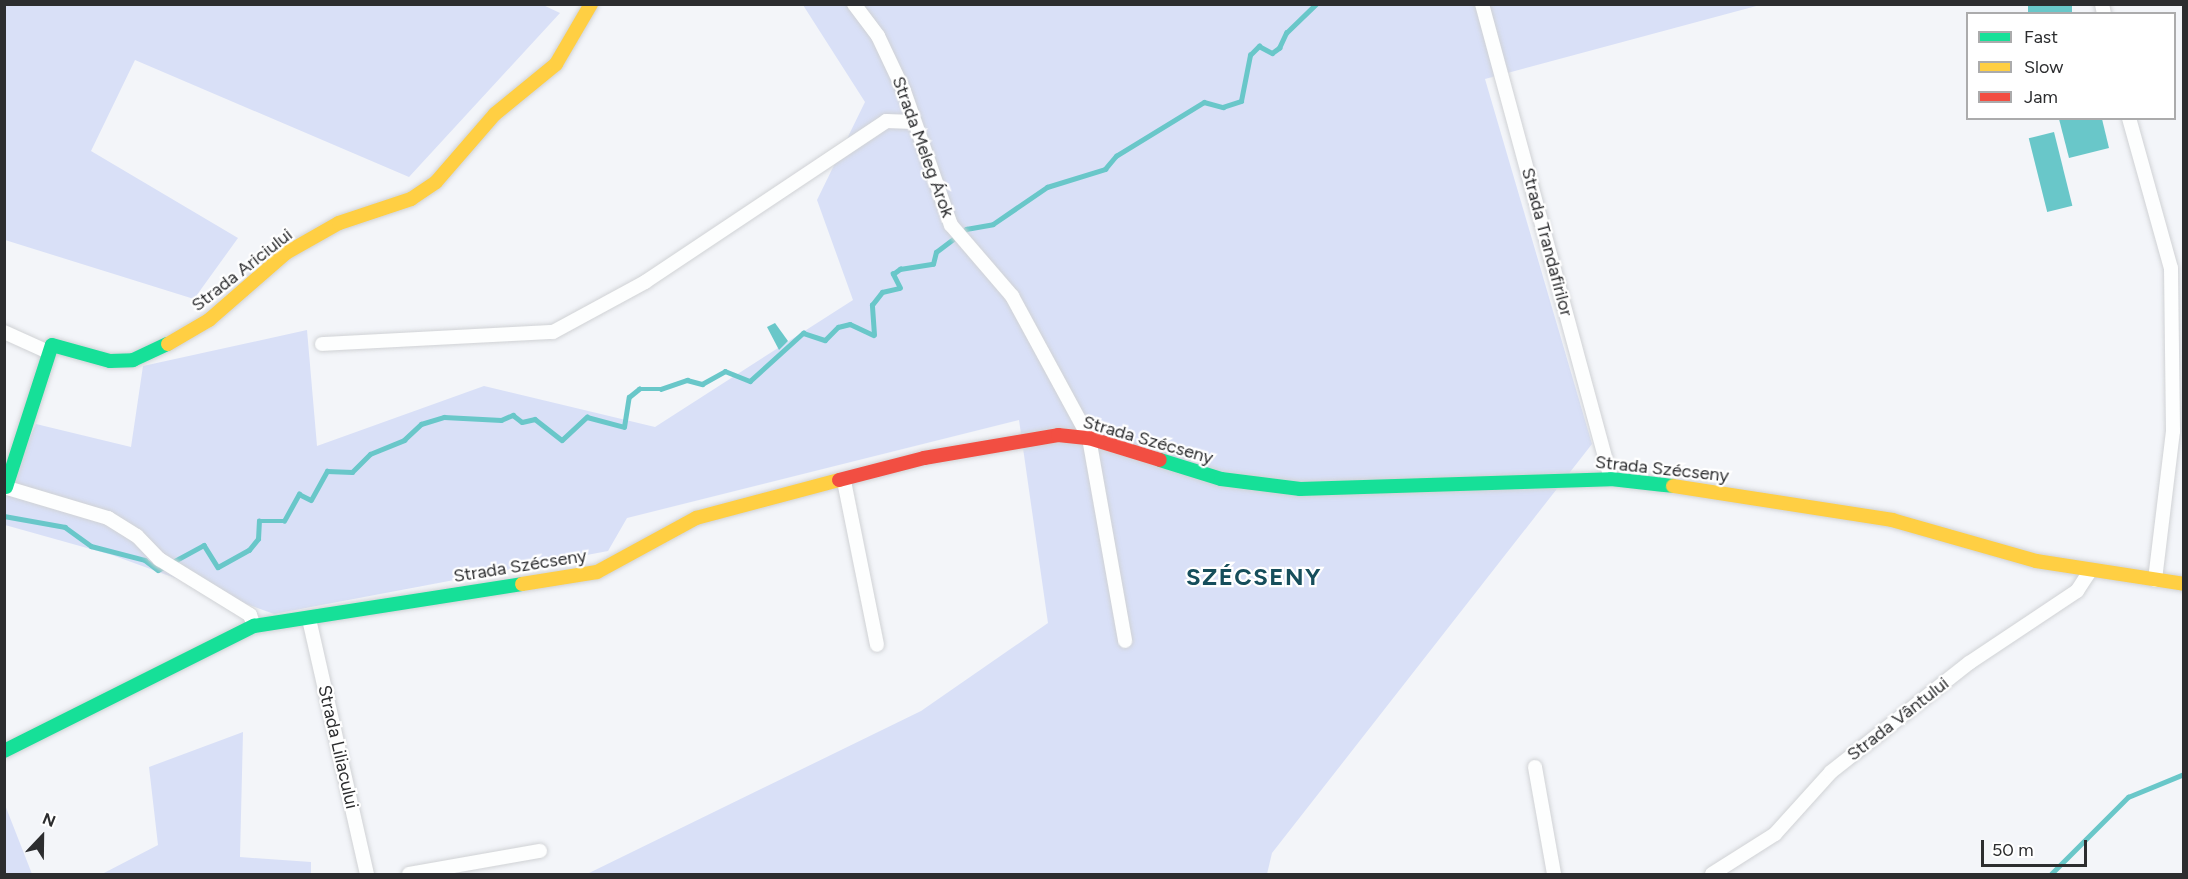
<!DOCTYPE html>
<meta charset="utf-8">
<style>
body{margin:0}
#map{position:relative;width:2188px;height:879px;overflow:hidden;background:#f3f5f9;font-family:Figtree,sans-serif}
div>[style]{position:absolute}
.green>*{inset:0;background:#d9e0f7}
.water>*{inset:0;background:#69c7c9;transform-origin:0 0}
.stream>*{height:4.5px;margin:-2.25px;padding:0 2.25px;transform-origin:2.25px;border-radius:2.25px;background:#69c7c9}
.roads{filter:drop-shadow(0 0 2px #d0d2d5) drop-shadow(0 0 2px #d0d2d5)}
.street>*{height:14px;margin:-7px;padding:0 7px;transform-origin:7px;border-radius:7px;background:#fdfefe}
.fast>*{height:14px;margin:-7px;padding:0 7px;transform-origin:7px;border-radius:7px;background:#16e098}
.slow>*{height:14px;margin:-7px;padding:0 7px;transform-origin:7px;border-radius:7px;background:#ffcf43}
.jam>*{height:14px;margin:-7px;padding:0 7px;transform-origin:7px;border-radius:7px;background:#f24e42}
span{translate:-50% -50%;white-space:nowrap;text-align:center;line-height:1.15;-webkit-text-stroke:4.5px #fff;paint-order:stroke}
.street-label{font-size:18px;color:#2c2d2f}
.district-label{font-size:24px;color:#164e5b;font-weight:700;letter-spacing:1.5px}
.frame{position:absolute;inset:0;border:6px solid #2c2d2f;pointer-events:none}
.legend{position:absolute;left:1966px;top:12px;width:210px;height:108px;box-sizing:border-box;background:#fff;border:2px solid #ababac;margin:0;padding:8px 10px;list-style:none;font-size:18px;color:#2c2d2f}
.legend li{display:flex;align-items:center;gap:12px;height:30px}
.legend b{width:30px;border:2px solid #ababac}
.north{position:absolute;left:12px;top:807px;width:60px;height:60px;-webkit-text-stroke:4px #fff;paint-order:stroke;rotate:22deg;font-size:16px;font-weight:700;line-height:24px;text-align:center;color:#2c2d2f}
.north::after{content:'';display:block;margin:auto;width:21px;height:27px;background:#2c2d2f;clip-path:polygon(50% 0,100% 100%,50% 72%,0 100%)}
.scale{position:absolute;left:1981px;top:840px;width:106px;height:27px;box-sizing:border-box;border:3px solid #2c2d2f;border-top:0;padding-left:8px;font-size:18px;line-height:21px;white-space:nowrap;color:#2c2d2f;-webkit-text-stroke:4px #fff;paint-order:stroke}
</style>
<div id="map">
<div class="green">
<i style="clip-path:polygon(541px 4px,560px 13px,409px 177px,135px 60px,91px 151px,238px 238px,194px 299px,5px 240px,5px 5px)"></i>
<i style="clip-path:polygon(803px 5px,1760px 5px,1485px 79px,1592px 444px,1272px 853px,1267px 874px,587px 874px,921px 711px,1048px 623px,1019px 420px,627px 518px,608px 551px,274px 614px,112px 555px,5px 525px,5px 491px,36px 424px,131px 447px,143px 366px,307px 330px,317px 446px,484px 386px,655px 427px,853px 300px,817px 200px,865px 102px)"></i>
<i style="clip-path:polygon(243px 732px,240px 857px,311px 862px,311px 874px,102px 874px,158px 845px,149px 767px)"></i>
<i style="clip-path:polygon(5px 805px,32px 874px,5px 874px)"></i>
</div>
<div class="water">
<i style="left:2028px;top:5px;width:44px;height:9px"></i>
<i style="clip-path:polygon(2059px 119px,2102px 119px,2109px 148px,2069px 158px)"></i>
<i style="left:2054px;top:132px;width:76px;height:26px;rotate:76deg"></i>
<i style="clip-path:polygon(775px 323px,788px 341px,779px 350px,767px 327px)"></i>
</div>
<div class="stream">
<i style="left:4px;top:516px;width:62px;rotate:10.2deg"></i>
<i style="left:65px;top:527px;width:32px;rotate:36deg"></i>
<i style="left:91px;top:546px;width:56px;rotate:14.5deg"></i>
<i style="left:145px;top:560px;width:16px;rotate:38deg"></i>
<i style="left:158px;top:570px;width:52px;rotate:-28.5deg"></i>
<i style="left:204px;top:545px;width:26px;rotate:58deg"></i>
<i style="left:218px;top:567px;width:35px;rotate:-29deg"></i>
<i style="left:249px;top:550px;width:14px;rotate:-51deg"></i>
<i style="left:258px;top:539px;width:18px;rotate:-87deg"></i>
<i style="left:259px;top:521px;width:25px"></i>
<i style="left:284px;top:521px;width:31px;rotate:-61deg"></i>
<i style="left:299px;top:494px;width:13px;rotate:27deg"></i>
<i style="left:311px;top:500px;width:33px;rotate:-61deg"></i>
<i style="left:327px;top:471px;width:25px;rotate:2deg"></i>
<i style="left:352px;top:472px;width:25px;rotate:-45deg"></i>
<i style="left:370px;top:454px;width:37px;rotate:-22deg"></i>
<i style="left:404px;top:440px;width:23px;rotate:-43deg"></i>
<i style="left:421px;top:424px;width:24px;rotate:-17deg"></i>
<i style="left:444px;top:417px;width:57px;rotate:3deg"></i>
<i style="left:501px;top:420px;width:13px;rotate:-23deg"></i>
<i style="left:513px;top:415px;width:11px;rotate:38deg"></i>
<i style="left:522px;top:422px;width:13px;rotate:-13deg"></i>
<i style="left:535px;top:419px;width:34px;rotate:38deg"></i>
<i style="left:562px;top:440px;width:34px;rotate:-43deg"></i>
<i style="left:587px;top:417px;width:38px;rotate:15deg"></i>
<i style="left:624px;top:427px;width:30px;rotate:-81deg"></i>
<i style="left:629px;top:397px;width:13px;rotate:-39deg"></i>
<i style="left:639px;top:389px;width:22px"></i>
<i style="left:661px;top:389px;width:28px;rotate:-19deg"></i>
<i style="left:687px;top:380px;width:16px;rotate:15deg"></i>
<i style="left:702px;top:384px;width:26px;rotate:-29deg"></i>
<i style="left:725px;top:371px;width:27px;rotate:22deg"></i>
<i style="left:750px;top:381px;width:72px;rotate:-42.2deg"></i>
<i style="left:803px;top:333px;width:23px;rotate:18deg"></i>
<i style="left:825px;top:340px;width:18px;rotate:-45deg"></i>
<i style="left:838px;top:327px;width:12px;rotate:-14deg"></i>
<i style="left:850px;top:324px;width:26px;rotate:25deg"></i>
<i style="left:874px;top:335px;width:30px;rotate:-94deg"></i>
<i style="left:872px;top:305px;width:16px;rotate:-52deg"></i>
<i style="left:882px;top:292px;width:18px;rotate:-13deg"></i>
<i style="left:900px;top:288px;width:16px;rotate:-117deg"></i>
<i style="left:893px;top:274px;width:9px;rotate:-36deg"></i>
<i style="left:900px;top:269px;width:33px;rotate:-9deg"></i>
<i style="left:933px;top:264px;width:12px;rotate:-76deg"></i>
<i style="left:936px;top:252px;width:38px;rotate:-37deg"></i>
<i style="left:966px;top:229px;width:27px;rotate:-10deg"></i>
<i style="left:993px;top:224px;width:65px;rotate:-34.4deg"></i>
<i style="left:1047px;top:187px;width:61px;rotate:-17.2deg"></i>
<i style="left:1105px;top:169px;width:17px;rotate:-50deg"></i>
<i style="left:1116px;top:156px;width:103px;rotate:-31.5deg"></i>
<i style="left:1204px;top:102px;width:20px;rotate:15deg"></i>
<i style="left:1223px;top:107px;width:19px;rotate:-18deg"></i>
<i style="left:1241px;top:101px;width:47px;rotate:-78.9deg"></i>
<i style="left:1250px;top:55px;width:13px;rotate:-45deg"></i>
<i style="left:1259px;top:46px;width:15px;rotate:28deg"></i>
<i style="left:1272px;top:53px;width:9px;rotate:-36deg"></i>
<i style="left:1279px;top:48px;width:17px;rotate:-65deg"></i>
<i style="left:1286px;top:33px;width:42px;rotate:-44deg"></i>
<i style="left:2051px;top:874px;width:109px;rotate:-45deg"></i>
<i style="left:2128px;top:797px;width:61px;rotate:-22.3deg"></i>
</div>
<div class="roads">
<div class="street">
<i style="left:854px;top:4px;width:40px;rotate:53deg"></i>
<i style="left:878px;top:36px;width:61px;rotate:64.7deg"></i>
<i style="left:904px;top:91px;width:142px;rotate:70.7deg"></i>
<i style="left:951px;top:225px;width:94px;rotate:49.3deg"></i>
<i style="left:1012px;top:296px;width:162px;rotate:61.5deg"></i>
<i style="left:1089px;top:438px;width:206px;rotate:79.9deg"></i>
<i style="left:1482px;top:4px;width:492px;rotate:74.8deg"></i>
<i style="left:2102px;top:4px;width:10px;rotate:79deg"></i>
<i style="left:2129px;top:118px;width:156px;rotate:74.4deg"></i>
<i style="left:2171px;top:268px;width:163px;rotate:89.3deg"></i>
<i style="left:2173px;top:431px;width:150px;rotate:96.9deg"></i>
<i style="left:4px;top:332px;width:48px;rotate:24.4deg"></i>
<i style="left:322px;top:344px;width:231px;rotate:-3deg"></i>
<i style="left:553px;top:332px;width:105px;rotate:-28.5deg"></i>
<i style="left:645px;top:282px;width:290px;rotate:-33.7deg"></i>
<i style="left:886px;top:121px;width:28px;rotate:2deg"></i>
<i style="left:844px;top:481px;width:167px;rotate:78.6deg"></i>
<i style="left:4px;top:487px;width:109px;rotate:16.6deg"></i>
<i style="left:108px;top:518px;width:34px;rotate:32deg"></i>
<i style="left:137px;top:536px;width:32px;rotate:46deg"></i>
<i style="left:159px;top:559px;width:107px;rotate:31.6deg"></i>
<i style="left:250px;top:615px;width:12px;rotate:70deg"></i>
<i style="left:309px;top:619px;width:262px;rotate:77.2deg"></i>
<i style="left:1535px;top:767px;width:109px;rotate:79.9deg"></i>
<i style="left:409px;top:874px;width:133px;rotate:-10deg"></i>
<i style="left:1712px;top:874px;width:75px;rotate:-32.4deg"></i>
<i style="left:1775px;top:834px;width:84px;rotate:-47.9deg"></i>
<i style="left:1831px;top:772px;width:176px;rotate:-38.3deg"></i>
<i style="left:1969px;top:663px;width:130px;rotate:-33.7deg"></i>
<i style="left:2077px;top:591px;width:24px;rotate:-57deg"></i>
</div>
<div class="fast">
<i style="left:1160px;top:460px;width:64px;rotate:17.3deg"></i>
<i style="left:1221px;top:479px;width:80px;rotate:7.2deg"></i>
<i style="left:1300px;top:489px;width:311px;rotate:-1.8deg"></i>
<i style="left:1611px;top:479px;width:62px;rotate:6.4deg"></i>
<i style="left:6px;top:487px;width:149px;rotate:-72.1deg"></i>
<i style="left:52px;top:345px;width:60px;rotate:15.4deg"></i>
<i style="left:110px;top:361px;width:23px;rotate:-2deg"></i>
<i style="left:133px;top:360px;width:38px;rotate:-25deg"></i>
<i style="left:4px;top:751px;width:280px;rotate:-26.6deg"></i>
<i style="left:254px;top:626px;width:271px;rotate:-8.9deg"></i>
</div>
<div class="slow">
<i style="left:168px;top:344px;width:48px;rotate:-30.3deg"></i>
<i style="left:209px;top:320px;width:102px;rotate:-41deg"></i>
<i style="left:286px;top:253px;width:61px;rotate:-29.5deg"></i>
<i style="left:339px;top:223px;width:76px;rotate:-18.4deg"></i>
<i style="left:411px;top:199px;width:30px;rotate:-34deg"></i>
<i style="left:436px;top:182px;width:90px;rotate:-49.1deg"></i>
<i style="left:495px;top:114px;width:79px;rotate:-39.3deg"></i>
<i style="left:556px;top:64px;width:69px;rotate:-59.7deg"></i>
<i style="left:1673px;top:486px;width:222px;rotate:8.8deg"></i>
<i style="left:1892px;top:520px;width:150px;rotate:15.9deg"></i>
<i style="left:2036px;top:561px;width:150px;rotate:8.8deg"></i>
<i style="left:522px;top:584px;width:76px;rotate:-9.1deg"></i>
<i style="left:597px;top:572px;width:113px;rotate:-28.6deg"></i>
<i style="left:696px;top:518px;width:148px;rotate:-14.9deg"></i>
</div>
<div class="jam">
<i style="left:839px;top:480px;width:88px;rotate:-14.5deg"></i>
<i style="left:924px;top:458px;width:136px;rotate:-9.7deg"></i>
<i style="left:1058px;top:435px;width:31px;rotate:6deg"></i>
<i style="left:1089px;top:438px;width:74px;rotate:17.2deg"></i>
</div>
</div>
<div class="street-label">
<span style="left:923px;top:147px;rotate:70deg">Strada Meleg Árok</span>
<span style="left:1547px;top:242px;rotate:75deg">Strada Trandafirilor</span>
<span style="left:242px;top:270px;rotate:-38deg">Strada Ariciului</span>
<span style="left:1148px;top:440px;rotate:16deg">Strada Szécseny</span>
<span style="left:1662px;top:469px;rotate:6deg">Strada Szécseny</span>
<span style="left:520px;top:566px;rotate:-9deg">Strada Szécseny</span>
<span style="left:1898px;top:719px;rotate:-38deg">Strada Vântului</span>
<span style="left:338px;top:747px;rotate:77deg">Strada Liliacului</span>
</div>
<div class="district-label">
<span style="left:1254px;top:577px">SZÉCSENY</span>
</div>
<div class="frame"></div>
<ul class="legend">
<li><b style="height:8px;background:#16e098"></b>Fast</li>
<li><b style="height:8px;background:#ffcf43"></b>Slow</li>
<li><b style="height:8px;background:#f24e42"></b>Jam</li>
</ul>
<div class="north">N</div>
<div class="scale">50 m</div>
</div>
